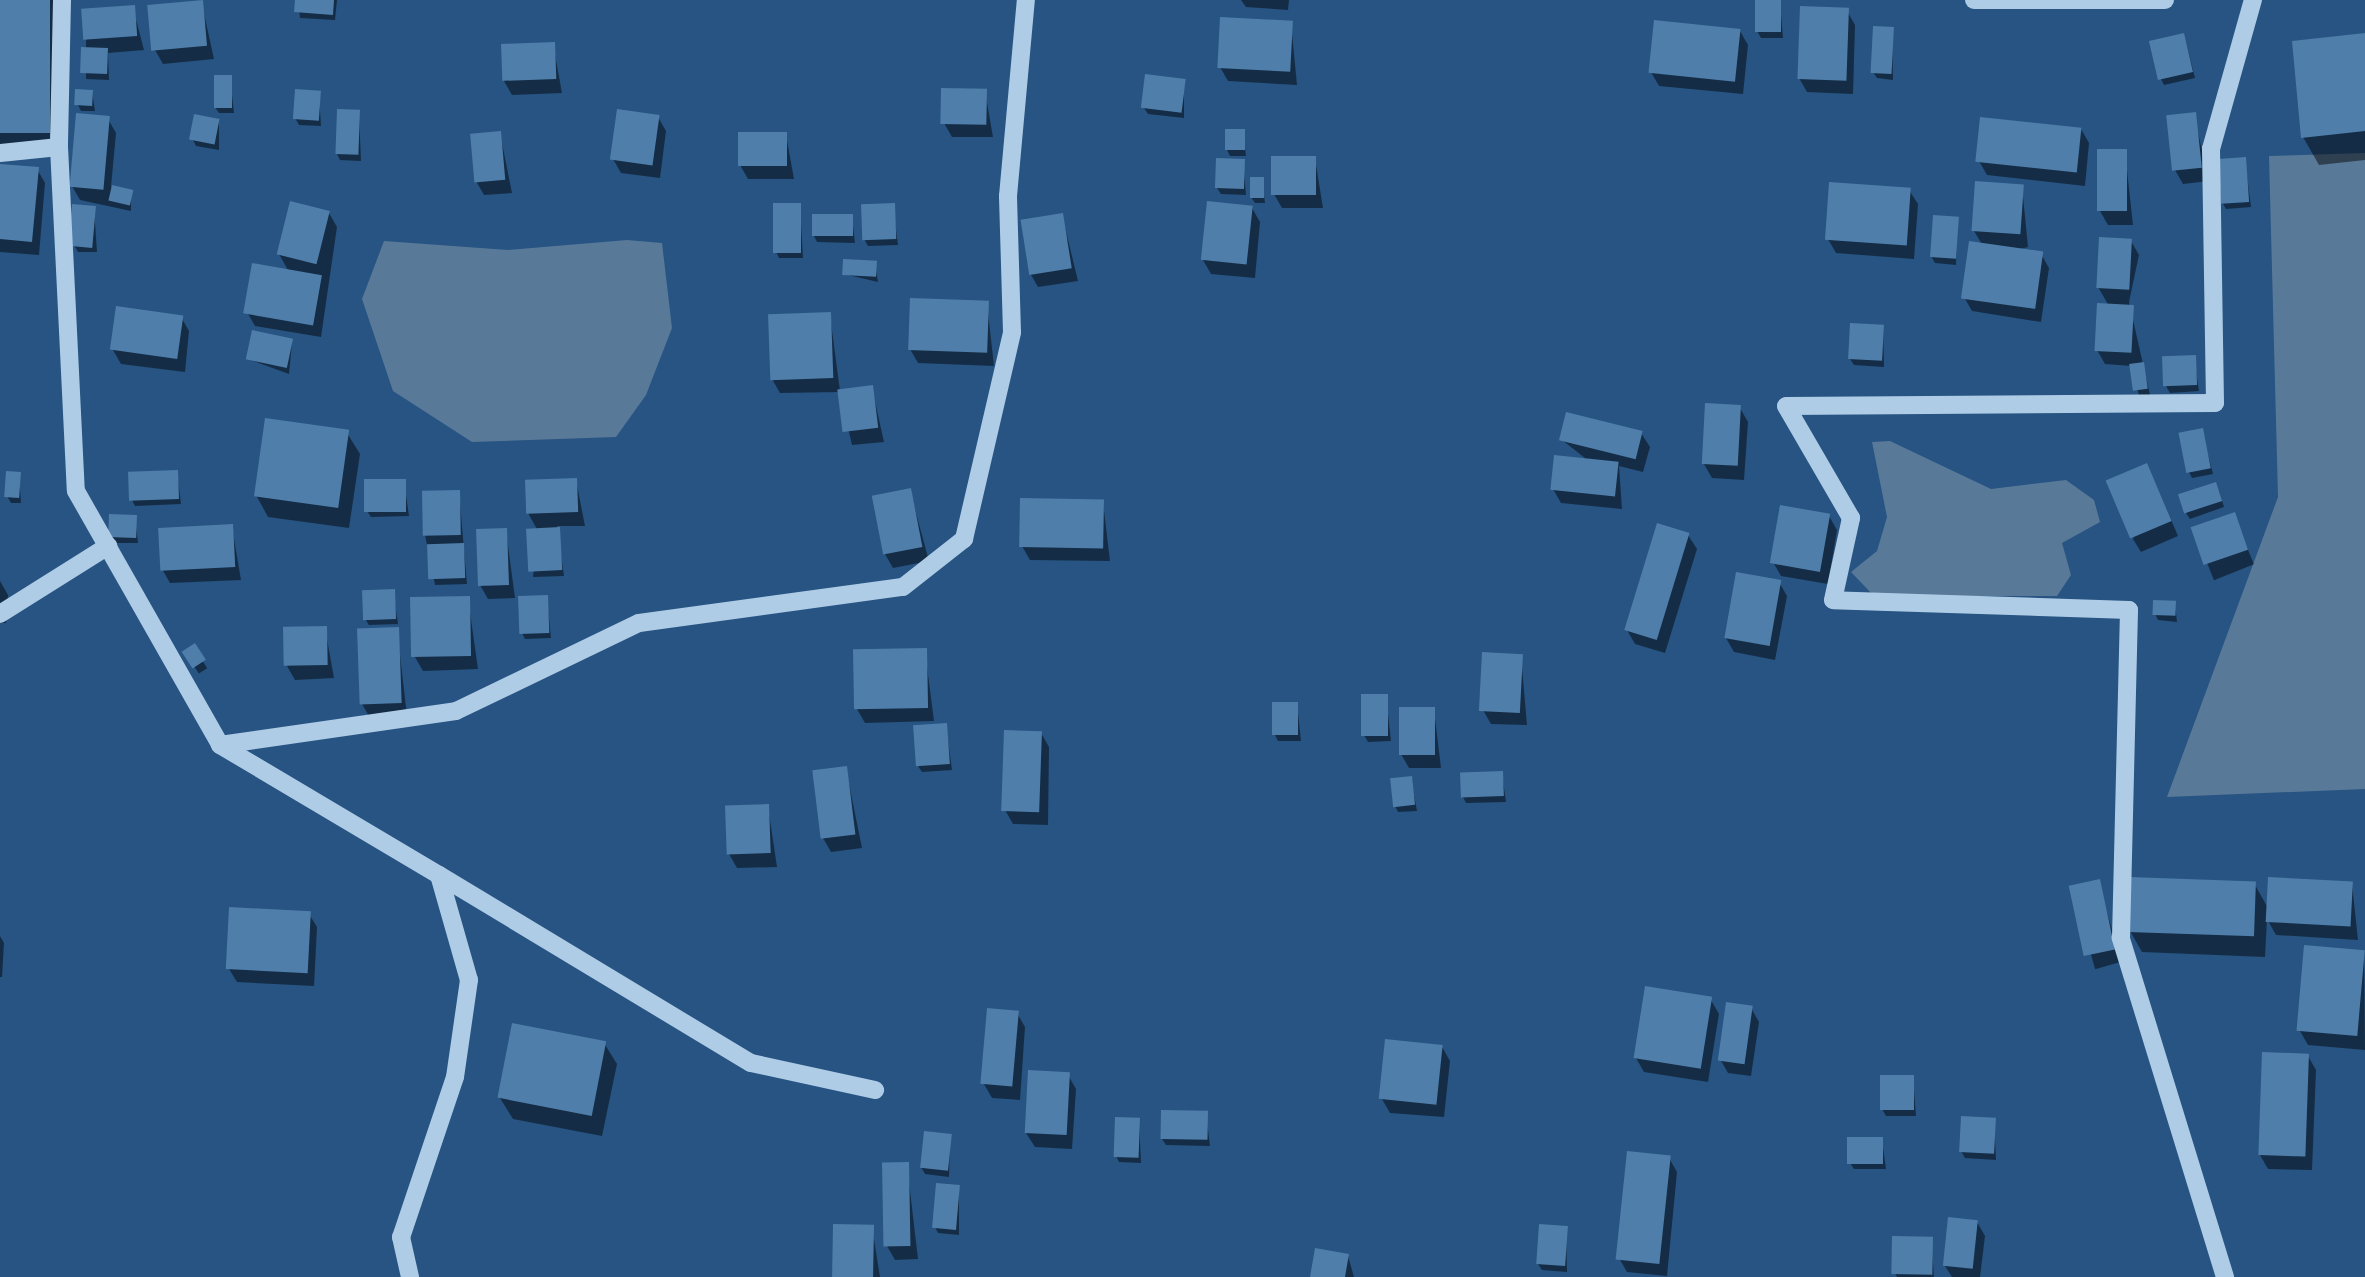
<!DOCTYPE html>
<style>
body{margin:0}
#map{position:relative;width:2365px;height:1277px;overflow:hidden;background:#275482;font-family:"Space Grotesk",sans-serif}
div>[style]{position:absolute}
.water>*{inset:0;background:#597999}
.shadow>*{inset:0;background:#0007;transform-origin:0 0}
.building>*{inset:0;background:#4f7eaa;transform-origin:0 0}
.minor>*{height:18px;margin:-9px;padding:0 9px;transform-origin:9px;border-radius:9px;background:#afcce6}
span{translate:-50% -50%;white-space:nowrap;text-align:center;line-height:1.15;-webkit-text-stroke:8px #275482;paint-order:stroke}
</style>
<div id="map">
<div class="water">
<i style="clip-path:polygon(2365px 153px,2365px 789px,2167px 797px,2278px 497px,2269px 156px)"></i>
<i style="clip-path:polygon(627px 240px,662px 243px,672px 328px,646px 395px,616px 437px,472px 442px,393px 391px,362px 299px,384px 241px,508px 250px)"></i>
<i style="clip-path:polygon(1890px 441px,1991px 489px,2066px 480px,2094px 500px,2100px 522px,2062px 543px,2071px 575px,2057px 596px,1874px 596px,1851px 572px,1877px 551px,1887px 517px,1872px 442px)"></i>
</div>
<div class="shadow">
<i style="left:0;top:0;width:54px;height:153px"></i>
<i style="clip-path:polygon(201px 0,214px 59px,163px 64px,155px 50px)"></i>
<i style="clip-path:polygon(298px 0,337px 0,335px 20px,300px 18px)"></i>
<i style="clip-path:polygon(1241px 0,1289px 0,1288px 10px,1246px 7px)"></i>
<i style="clip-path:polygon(1780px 3px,1783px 38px,1761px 38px,1757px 31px)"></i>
<i style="clip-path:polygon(133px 8px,144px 50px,108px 53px,109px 80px,86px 79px,86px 40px)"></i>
<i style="clip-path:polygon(1847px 11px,1855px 25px,1853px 94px,1807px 92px,1799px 78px)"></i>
<i style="clip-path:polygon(1291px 23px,1297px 85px,1228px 81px,1220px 67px)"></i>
<i style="clip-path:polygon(1892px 29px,1893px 80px,1877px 78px,1873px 72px)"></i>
<i style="clip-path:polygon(1740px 31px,1748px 45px,1743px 94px,1659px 86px,1651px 72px)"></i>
<i style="clip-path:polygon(2365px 35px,2365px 160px,2319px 165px,2303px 137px)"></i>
<i style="clip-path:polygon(2186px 42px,2195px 78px,2164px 85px,2161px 79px)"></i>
<i style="clip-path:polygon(553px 44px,562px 93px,512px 95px,504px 81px)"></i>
<i style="clip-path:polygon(230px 77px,234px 113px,219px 113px,215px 107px)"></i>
<i style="clip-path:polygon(1184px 81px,1184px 118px,1148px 114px,1144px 108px)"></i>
<i style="clip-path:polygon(985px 91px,993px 137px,952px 137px,944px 123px)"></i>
<i style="clip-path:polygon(92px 92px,95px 111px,81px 111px,78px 105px)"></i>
<i style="clip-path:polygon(319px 94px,321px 126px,299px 125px,295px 118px)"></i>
<i style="clip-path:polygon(359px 113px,361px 161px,340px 160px,337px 154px)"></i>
<i style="clip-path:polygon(2194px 115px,2209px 181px,2183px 184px,2175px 170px)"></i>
<i style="clip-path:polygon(658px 117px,666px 131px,660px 178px,621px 173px,613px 159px)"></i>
<i style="clip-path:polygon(108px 119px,116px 133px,111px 187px,131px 192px,131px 211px,80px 200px,72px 186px)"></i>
<i style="clip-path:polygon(219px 121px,219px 150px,196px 146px,193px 140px)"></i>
<i style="clip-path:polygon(2081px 129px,2089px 143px,2085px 186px,1987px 175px,1979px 161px)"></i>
<i style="clip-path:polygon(1243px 131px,1246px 156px,1230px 156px,1227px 150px)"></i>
<i style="clip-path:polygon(500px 133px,512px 193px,484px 195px,476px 181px)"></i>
<i style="clip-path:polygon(786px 135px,794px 179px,748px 179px,740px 165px)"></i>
<i style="clip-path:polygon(2125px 152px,2133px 225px,2108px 225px,2100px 211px)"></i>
<i style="clip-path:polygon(1315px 159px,1323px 208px,1282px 208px,1274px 194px)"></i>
<i style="clip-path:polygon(2245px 160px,2251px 207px,2226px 209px,2222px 202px)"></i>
<i style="clip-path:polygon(1243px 162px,1246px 195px,1221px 194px,1217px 188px)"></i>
<i style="clip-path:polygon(0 166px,37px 169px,45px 183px,39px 255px,0 252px)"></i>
<i style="clip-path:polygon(1262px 180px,1265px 203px,1255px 203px,1251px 197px)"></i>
<i style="clip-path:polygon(2022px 186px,2028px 247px,2016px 250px,2041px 254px,2049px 268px,2041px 322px,1972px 311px,1964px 297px,1983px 246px,1974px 231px)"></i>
<i style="clip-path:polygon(1909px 190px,1918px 204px,1914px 259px,1836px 253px,1828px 239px)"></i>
<i style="clip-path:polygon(800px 205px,803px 258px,779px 258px,776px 252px)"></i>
<i style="clip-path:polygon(893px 206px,898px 245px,868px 246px,864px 239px)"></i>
<i style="clip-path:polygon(94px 208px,97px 252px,78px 252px,74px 245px)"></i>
<i style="clip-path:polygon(1252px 208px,1260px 222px,1255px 278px,1211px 274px,1203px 260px)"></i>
<i style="clip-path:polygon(329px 213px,337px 227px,321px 337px,255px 326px,247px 312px,289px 272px,279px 254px)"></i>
<i style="clip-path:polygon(1062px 215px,1078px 281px,1038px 287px,1030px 273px)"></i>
<i style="clip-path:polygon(852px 217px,855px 243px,817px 242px,814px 236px)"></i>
<i style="clip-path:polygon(1957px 219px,1956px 265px,1935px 263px,1931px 256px)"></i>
<i style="clip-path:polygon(2131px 241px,2139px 255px,2129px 302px,2150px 395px,2139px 396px,2132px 366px,2105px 364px,2097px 350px,2109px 306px,2098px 287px)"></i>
<i style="clip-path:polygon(875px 263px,878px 282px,844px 274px)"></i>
<i style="clip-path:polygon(987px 304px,994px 366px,918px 363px,910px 349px)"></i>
<i style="clip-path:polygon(830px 315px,840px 391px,872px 388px,884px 442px,852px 445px,840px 392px,780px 393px,772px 379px)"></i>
<i style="clip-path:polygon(181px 317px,189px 331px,185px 372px,121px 364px,113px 350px)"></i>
<i style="clip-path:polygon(1883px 327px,1884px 367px,1854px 365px,1850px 359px)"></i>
<i style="clip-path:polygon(292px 342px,289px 374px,248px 359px)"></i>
<i style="clip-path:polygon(2194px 358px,2199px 391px,2170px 393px,2166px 386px)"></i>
<i style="clip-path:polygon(1740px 408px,1748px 422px,1744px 480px,1712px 478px,1704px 464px)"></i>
<i style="clip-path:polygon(2202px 431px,2213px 474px,2192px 478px,2189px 472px)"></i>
<i style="clip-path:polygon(347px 433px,360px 454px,349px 528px,268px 517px,256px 495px)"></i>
<i style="clip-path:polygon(1641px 433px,1650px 447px,1643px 472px,1619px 466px,1622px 509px,1561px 503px,1553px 489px,1585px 458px,1562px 440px)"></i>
<i style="clip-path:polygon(177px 472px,181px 504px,135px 506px,132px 500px)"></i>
<i style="clip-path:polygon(19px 475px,21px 503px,11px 503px,7px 496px)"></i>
<i style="clip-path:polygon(576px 480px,585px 526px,557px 526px,564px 576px,533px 577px,538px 531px,528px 513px)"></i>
<i style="clip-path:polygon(2154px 480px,2178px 536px,2141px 552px,2133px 539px)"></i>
<i style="clip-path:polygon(404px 481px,409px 516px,371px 517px,367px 511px)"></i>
<i style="clip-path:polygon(910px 491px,929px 561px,893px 568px,885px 554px)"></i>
<i style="clip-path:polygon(2219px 491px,2224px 507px,2190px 519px,2186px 513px)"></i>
<i style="clip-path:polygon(459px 492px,467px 584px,435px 585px,425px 535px)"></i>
<i style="clip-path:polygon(1103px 502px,1110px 561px,1030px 560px,1022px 546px)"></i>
<i style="left:2234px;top:515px;width:53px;height:43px;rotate:68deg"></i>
<i style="clip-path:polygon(1829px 516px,1837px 530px,1828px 584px,1781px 576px,1773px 562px)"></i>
<i style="clip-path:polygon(135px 517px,138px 543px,115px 543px,111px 537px)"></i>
<i style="clip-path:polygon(232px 527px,241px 580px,170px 583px,162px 569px)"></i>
<i style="clip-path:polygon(506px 531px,515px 598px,488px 599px,480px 585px)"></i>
<i style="clip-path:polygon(1688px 535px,1697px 549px,1665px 653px,1635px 644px,1627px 630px)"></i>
<i style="clip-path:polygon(0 581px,8px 595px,6px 623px,0 623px)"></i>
<i style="clip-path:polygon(1779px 582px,1787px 596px,1775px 660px,1734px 652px,1726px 638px)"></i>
<i style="clip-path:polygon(393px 591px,398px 624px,369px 625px,365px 619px)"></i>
<i style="clip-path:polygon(468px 598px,478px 669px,423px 671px,415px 657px)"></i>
<i style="clip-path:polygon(547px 598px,551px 638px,525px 639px,522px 633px)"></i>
<i style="clip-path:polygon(2175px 604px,2177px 622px,2158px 620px,2155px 614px)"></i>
<i style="clip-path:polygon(325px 628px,334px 678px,295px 680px,287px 666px)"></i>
<i style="clip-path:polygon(397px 629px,407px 716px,370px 718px,362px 704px)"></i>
<i style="left:194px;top:647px;width:25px;height:10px;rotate:58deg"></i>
<i style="clip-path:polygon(925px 651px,934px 721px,865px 723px,857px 709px)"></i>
<i style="clip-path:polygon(1521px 656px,1527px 725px,1491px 724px,1483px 710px)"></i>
<i style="clip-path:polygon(1386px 696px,1391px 741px,1368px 742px,1364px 735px)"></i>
<i style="clip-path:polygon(1297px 704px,1301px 741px,1278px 741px,1275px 735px)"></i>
<i style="clip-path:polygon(1434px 710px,1441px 768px,1409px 768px,1401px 754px)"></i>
<i style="clip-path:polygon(946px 726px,952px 770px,922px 772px,918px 766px)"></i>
<i style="clip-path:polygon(1041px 733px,1049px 747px,1048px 825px,1013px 824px,1005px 810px)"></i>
<i style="clip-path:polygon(846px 769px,862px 848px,831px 852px,823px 838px)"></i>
<i style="clip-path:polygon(1502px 774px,1506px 802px,1466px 803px,1463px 797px)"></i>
<i style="clip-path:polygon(1411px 779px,1417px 811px,1398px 812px,1395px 806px)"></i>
<i style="clip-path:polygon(768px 807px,777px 867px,737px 868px,729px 854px)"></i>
<i style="left:2098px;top:881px;width:84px;height:27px;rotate:74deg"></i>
<i style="clip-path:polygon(2352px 884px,2358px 940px,2276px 935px,2267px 919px,2265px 957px,2142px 952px,2130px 931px,2255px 885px,2268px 908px)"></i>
<i style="clip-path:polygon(309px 914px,317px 927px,314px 986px,237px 982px,229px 969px)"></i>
<i style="clip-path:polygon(0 936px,4px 943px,2px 977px,0 977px)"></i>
<i style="clip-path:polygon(2364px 952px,2365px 1050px,2308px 1045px,2300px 1031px)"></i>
<i style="clip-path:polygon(1711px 1000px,1719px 1014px,1708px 1082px,1644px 1072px,1636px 1058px)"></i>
<i style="clip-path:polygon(1751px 1008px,1759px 1022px,1751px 1076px,1728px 1073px,1720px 1059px)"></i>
<i style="clip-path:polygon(1017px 1013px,1025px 1027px,1020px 1100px,992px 1098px,984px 1084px)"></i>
<i style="clip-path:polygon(604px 1043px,617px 1064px,602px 1136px,513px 1119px,500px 1098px)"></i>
<i style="clip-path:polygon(1442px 1047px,1450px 1061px,1444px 1117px,1390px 1113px,1382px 1099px)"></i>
<i style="clip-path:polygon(2308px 1056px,2316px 1070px,2312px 1170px,2268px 1169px,2260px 1155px)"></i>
<i style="clip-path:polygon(1068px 1075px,1076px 1089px,1072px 1149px,1035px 1147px,1026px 1133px)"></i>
<i style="clip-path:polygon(1913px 1078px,1916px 1116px,1886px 1116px,1882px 1109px)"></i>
<i style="clip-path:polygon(1206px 1114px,1210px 1146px,1166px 1145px,1162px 1139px)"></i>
<i style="clip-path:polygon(1139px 1120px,1141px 1163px,1119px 1162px,1116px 1156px)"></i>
<i style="clip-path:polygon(1994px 1120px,1996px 1160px,1965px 1158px,1961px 1151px)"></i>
<i style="clip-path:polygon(950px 1137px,949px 1177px,925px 1174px,921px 1167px)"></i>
<i style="clip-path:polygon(1882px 1140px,1886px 1169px,1854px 1169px,1850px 1163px)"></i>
<i style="clip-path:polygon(1669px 1158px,1677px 1172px,1667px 1276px,1627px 1272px,1619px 1258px)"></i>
<i style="clip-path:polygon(907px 1165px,918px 1259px,895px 1260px,887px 1246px)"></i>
<i style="clip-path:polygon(959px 1187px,959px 1235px,938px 1233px,935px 1227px)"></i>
<i style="clip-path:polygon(1977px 1222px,1985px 1236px,1980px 1277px,1952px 1277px,1945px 1266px)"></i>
<i style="clip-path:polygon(872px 1227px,880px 1277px,834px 1277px)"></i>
<i style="clip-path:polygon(1566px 1229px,1567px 1272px,1542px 1270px,1538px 1264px)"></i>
<i style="clip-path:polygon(1931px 1239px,1934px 1277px,1897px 1277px,1895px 1273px)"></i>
<i style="clip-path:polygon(1348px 1256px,1354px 1277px,1312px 1277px)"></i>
</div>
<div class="building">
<i style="left:0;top:0;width:50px;height:133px"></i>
<i style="left:203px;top:0;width:46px;height:56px;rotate:85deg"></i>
<i style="clip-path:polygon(295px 0,334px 0,333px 15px,294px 12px)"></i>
<i style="left:1781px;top:0;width:32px;height:26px;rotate:90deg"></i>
<i style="left:135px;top:5px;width:31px;height:54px;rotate:86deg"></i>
<i style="left:1800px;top:6px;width:49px;height:73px;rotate:2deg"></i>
<i style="left:1220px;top:17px;width:73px;height:51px;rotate:3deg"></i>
<i style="left:1654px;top:20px;width:87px;height:53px;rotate:6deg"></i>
<i style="left:1873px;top:26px;width:21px;height:47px;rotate:3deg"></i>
<i style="left:2184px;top:33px;width:40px;height:36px;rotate:77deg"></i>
<i style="clip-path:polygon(2365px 33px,2365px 131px,2301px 138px,2292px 41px)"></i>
<i style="left:555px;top:42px;width:37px;height:54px;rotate:88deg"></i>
<i style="left:81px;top:47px;width:27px;height:26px;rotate:2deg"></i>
<i style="left:1145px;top:74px;width:41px;height:34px;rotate:7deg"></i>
<i style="left:214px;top:75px;width:18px;height:33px"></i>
<i style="left:941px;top:88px;width:46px;height:36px;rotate:1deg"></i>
<i style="left:75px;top:89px;width:18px;height:16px;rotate:3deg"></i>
<i style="left:295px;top:89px;width:26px;height:30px;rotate:4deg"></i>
<i style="left:337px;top:109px;width:23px;height:45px;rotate:2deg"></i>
<i style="left:617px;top:109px;width:43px;height:51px;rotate:8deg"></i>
<i style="left:2196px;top:112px;width:56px;height:30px;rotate:84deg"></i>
<i style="left:76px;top:113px;width:34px;height:74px;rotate:5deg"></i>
<i style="left:194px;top:114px;width:26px;height:26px;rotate:11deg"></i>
<i style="left:1980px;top:117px;width:102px;height:45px;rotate:6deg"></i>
<i style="left:1225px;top:129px;width:20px;height:21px"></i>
<i style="left:501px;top:131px;width:49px;height:31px;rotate:85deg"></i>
<i style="left:738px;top:132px;width:49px;height:34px"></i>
<i style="left:2097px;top:149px;width:30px;height:62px"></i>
<i style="left:1271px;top:156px;width:45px;height:39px"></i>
<i style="left:2246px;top:157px;width:45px;height:28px;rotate:86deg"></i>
<i style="left:1216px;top:158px;width:29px;height:30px;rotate:2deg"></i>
<i style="clip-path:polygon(0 164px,39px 167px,32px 242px,0 239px)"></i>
<i style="left:1250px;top:177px;width:14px;height:21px"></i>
<i style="left:1975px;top:181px;width:49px;height:50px;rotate:4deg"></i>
<i style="left:1829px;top:182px;width:82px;height:58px;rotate:4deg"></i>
<i style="left:112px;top:185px;width:22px;height:16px;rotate:13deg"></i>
<i style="left:290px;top:201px;width:41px;height:55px;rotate:14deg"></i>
<i style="left:1207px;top:201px;width:46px;height:59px;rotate:6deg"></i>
<i style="left:773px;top:203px;width:28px;height:50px"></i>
<i style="left:895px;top:203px;width:36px;height:34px;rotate:88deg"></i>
<i style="left:72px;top:204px;width:24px;height:42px;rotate:5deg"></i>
<i style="left:1063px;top:213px;width:56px;height:43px;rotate:81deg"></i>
<i style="left:812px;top:214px;width:41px;height:22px"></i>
<i style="left:1933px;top:215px;width:26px;height:42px;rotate:4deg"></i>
<i style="left:2099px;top:237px;width:33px;height:51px;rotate:3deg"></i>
<i style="left:1969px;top:241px;width:75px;height:58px;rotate:8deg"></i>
<i style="left:843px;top:259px;width:34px;height:16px;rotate:3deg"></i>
<i style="left:252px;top:263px;width:71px;height:51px;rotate:10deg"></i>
<i style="left:910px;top:298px;width:79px;height:52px;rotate:2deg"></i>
<i style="left:2097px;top:303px;width:37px;height:48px;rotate:3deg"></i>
<i style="left:116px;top:306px;width:68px;height:44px;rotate:8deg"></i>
<i style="left:831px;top:312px;width:66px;height:63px;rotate:88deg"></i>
<i style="left:1850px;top:323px;width:34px;height:36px;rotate:3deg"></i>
<i style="left:252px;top:330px;width:42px;height:30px;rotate:12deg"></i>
<i style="left:2196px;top:355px;width:30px;height:34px;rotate:88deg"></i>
<i style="left:2144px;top:362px;width:27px;height:15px;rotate:82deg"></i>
<i style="left:873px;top:385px;width:43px;height:36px;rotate:83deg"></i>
<i style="left:1705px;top:403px;width:36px;height:61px;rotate:3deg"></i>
<i style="left:1566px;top:412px;width:79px;height:29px;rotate:14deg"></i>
<i style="left:265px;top:418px;width:85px;height:79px;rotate:8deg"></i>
<i style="left:2203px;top:428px;width:41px;height:25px;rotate:79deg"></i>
<i style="left:1554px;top:455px;width:65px;height:35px;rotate:6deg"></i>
<i style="left:2147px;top:463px;width:63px;height:45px;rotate:67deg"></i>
<i style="left:178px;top:470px;width:29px;height:50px;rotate:88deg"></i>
<i style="left:6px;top:471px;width:15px;height:26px;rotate:4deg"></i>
<i style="left:577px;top:478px;width:34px;height:52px;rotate:88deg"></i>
<i style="left:364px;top:479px;width:42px;height:33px"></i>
<i style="left:2216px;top:482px;width:20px;height:40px;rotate:72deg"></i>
<i style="left:911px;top:488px;width:60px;height:40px;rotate:79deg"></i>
<i style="left:460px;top:490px;width:45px;height:38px;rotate:89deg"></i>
<i style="left:1020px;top:498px;width:84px;height:49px;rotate:1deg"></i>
<i style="left:1780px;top:505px;width:51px;height:59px;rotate:10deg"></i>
<i style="left:2235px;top:512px;width:40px;height:47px;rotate:71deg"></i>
<i style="left:109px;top:514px;width:28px;height:23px;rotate:2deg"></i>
<i style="left:1657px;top:523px;width:34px;height:112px;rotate:17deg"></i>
<i style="left:233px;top:524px;width:43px;height:75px;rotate:87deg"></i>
<i style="left:560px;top:527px;width:43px;height:34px;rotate:87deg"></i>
<i style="left:507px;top:528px;width:57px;height:31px;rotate:88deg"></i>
<i style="left:464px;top:543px;width:35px;height:37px;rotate:88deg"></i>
<i style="left:1736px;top:572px;width:46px;height:67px;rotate:10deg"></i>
<i style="left:395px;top:589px;width:30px;height:33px;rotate:88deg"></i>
<i style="left:548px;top:595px;width:38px;height:30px;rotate:88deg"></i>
<i style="left:470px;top:596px;width:60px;height:60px;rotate:89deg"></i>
<i style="left:2153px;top:600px;width:23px;height:15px;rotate:2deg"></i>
<i style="left:327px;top:626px;width:39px;height:44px;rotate:89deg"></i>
<i style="left:399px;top:627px;width:76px;height:42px;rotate:88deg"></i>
<i style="left:195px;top:643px;width:20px;height:16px;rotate:57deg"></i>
<i style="left:927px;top:648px;width:60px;height:74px;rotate:89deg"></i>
<i style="left:1482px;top:652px;width:41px;height:59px;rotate:3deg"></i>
<i style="left:1361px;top:694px;width:27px;height:42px"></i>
<i style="left:1272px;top:702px;width:26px;height:33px"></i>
<i style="left:1399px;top:707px;width:36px;height:48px"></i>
<i style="left:947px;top:723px;width:41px;height:34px;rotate:86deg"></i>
<i style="left:1004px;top:730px;width:38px;height:81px;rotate:2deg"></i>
<i style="left:847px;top:766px;width:69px;height:35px;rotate:83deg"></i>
<i style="left:1503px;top:771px;width:25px;height:43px;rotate:88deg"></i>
<i style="left:1412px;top:776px;width:29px;height:22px;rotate:84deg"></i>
<i style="left:769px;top:804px;width:49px;height:44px;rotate:88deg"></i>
<i style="left:2130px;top:877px;width:126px;height:55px;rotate:2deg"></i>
<i style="left:2268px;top:877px;width:85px;height:45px;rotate:3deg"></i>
<i style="left:2100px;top:879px;width:72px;height:32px;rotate:78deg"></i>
<i style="left:229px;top:907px;width:82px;height:62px;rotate:3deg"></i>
<i style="left:2304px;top:945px;width:61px;height:86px;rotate:5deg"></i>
<i style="left:1645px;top:986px;width:68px;height:73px;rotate:9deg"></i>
<i style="left:1726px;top:1002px;width:27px;height:59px;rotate:8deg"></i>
<i style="left:987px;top:1008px;width:32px;height:76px;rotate:5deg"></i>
<i style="left:512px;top:1023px;width:96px;height:76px;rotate:11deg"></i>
<i style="left:1385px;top:1039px;width:58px;height:60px;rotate:6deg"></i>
<i style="left:2262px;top:1052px;width:47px;height:103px;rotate:2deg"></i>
<i style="left:1028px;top:1070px;width:42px;height:63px;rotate:3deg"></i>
<i style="left:1880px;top:1075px;width:34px;height:35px"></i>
<i style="left:1161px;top:1110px;width:47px;height:29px;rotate:1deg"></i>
<i style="left:1961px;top:1116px;width:35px;height:36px;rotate:3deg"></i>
<i style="left:1115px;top:1117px;width:25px;height:40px;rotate:2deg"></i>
<i style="left:924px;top:1131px;width:28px;height:37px;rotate:6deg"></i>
<i style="left:1847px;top:1137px;width:36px;height:27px"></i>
<i style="left:1627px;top:1151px;width:44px;height:109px;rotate:6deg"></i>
<i style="left:909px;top:1162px;width:84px;height:27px;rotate:89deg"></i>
<i style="left:936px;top:1183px;width:24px;height:45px;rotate:5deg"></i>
<i style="left:1948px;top:1217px;width:30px;height:49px;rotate:6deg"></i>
<i style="left:833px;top:1224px;width:41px;height:53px;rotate:1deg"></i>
<i style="left:1539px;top:1224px;width:29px;height:40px;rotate:4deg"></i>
<i style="left:1892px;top:1236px;width:41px;height:38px;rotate:1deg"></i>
<i style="clip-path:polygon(1315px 1248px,1349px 1254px,1345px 1277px,1310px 1277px)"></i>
</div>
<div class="minor">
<i style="left:62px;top:0;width:147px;rotate:91.2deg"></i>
<i style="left:59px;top:147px;width:344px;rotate:87.2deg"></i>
<i style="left:76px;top:491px;width:292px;rotate:60.4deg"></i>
<i style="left:220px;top:745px;width:255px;rotate:30.7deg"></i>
<i style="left:439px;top:875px;width:109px;rotate:74.1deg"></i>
<i style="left:469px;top:980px;width:98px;rotate:98.2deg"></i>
<i style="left:455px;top:1077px;width:169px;rotate:108.6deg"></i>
<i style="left:401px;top:1237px;width:41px;rotate:77.3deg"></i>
<i style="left:1974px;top:0;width:191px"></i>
<i style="left:0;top:153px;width:59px;rotate:-5.8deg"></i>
<i style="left:0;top:614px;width:128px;rotate:-32.2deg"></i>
<i style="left:220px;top:745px;width:238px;rotate:-8.2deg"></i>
<i style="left:456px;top:711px;width:203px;rotate:-25.7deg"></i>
<i style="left:639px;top:623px;width:266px;rotate:-7.8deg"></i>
<i style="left:903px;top:587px;width:78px;rotate:-38.2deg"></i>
<i style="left:964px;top:539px;width:212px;rotate:-76.9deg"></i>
<i style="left:1012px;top:332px;width:136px;rotate:-91.7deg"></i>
<i style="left:1008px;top:196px;width:197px;rotate:-84.8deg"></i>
<i style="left:439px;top:875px;width:364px;rotate:31.1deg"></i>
<i style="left:751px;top:1063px;width:127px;rotate:12.3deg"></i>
<i style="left:2225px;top:1277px;width:355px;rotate:-107.1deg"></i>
<i style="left:2121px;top:938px;width:328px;rotate:-88.6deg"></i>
<i style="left:2129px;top:610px;width:296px;rotate:-178.1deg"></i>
<i style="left:1833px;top:600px;width:84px;rotate:-77.6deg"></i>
<i style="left:1851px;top:518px;width:129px;rotate:-120.1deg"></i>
<i style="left:1786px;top:406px;width:429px;rotate:-0.4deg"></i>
<i style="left:2215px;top:403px;width:254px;rotate:-90.9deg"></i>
<i style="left:2211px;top:149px;width:155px;rotate:-74.3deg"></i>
</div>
</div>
